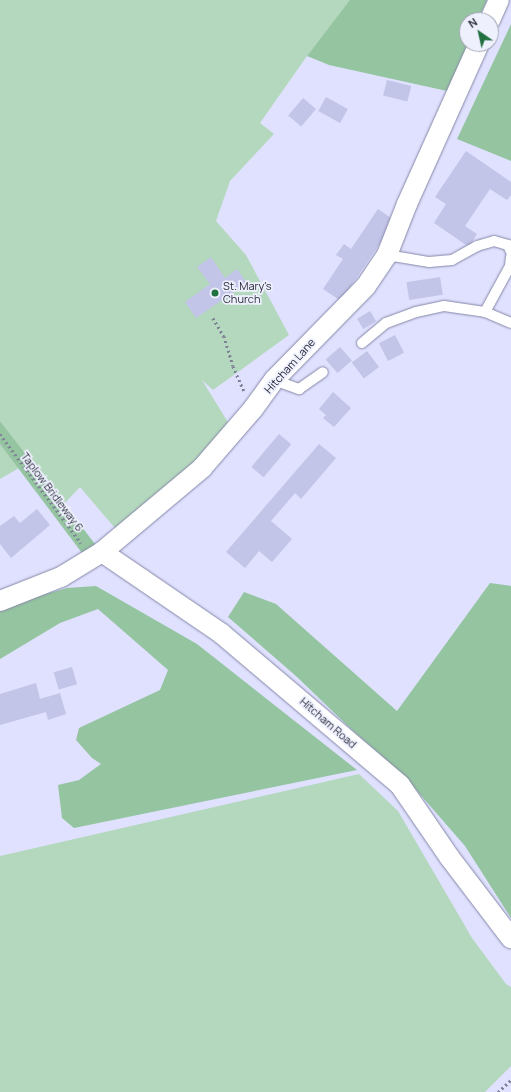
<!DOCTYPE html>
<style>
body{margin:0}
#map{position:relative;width:511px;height:1092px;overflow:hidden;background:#dfe1fe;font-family:Manrope,sans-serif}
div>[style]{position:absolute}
.green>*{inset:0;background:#b4d8bd}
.forest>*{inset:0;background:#95c4a1}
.building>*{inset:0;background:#c2c4e8;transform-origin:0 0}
.path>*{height:2.5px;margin-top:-1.25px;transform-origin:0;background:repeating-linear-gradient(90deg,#7e8095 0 2px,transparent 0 5px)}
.roads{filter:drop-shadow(0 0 1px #8587a8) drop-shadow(0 0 1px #8587a8)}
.lane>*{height:10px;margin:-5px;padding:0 5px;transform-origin:5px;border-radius:5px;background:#fff}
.street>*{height:20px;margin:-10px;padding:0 10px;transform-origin:10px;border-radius:10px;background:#fff}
.dots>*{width:11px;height:11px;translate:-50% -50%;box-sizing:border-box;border:2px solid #eef0fe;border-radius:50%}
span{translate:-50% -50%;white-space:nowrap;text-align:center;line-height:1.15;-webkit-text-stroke:3.5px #eef0fe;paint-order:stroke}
.poi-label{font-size:11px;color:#2a2b39}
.left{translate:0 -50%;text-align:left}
.street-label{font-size:11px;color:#2a2b39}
.north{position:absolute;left:459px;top:12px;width:40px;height:40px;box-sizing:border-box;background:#eef0fe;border:1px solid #a0a1af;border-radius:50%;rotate:326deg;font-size:11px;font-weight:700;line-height:16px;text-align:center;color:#2a2b39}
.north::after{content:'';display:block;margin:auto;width:14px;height:18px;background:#217040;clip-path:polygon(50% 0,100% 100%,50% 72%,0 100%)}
</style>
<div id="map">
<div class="green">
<i style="clip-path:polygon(0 0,351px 0,307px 56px,260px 123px,274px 134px,230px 181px,216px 221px,246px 255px,289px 335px,213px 390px,202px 380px,229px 424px,199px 464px,120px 534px,80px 487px,63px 505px,0 421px)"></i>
<i style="clip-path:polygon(0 444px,19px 468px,0 479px)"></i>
<i style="clip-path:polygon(359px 774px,398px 811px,472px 938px,506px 984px,511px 987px,511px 1066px,485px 1092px,0 1092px,0 856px)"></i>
</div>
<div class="forest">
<i style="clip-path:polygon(350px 0,487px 0,478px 20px,467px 20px,468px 44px,447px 91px,329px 65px,307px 56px)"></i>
<i style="clip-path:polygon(511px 24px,511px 161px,457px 139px)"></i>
<i style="clip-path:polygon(0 421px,95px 544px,82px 553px,0 444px)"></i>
<i style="clip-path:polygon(490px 583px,511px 586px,511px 918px,465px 846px,404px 776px,350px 728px,297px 677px,228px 617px,244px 592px,276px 604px,397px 711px)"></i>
<i style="clip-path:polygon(96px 586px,197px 644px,357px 770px,74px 828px,62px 818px,58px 785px,79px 780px,101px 764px,92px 758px,76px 740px,79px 728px,160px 690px,168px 670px,98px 609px,60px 623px,0 659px,0 607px,67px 588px)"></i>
</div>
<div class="building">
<i style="left:387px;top:80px;width:25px;height:16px;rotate:14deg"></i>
<i style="left:326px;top:97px;width:25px;height:16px;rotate:29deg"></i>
<i style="left:303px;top:98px;width:17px;height:23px;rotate:40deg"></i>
<i style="clip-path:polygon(466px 151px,511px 182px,511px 195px,507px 200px,490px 189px,465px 226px,477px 234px,469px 247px,434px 223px,446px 204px,435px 197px)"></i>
<i style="clip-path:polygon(378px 209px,395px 221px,341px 301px,323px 289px,343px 259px,336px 255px,344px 244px,351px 249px)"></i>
<i style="clip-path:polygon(211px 257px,225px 278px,237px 269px,247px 283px,196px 318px,185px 302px,210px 284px,197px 267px)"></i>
<i style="left:440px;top:277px;width:18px;height:34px;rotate:81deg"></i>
<i style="left:370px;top:311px;width:12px;height:15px;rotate:59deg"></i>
<i style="left:395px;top:335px;width:20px;height:18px;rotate:63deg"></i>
<i style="left:340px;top:347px;width:18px;height:19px;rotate:49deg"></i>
<i style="left:367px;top:351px;width:20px;height:19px;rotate:53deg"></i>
<i style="clip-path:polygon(333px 392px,351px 408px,334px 427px,323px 418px,326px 415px,319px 409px)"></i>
<i style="left:279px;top:434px;width:16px;height:43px;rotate:40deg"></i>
<i style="clip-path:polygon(319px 444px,336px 458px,301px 499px,295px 493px,271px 521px,292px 539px,272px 562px,259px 551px,245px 568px,226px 552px)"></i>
<i style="clip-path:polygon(37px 509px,50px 525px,11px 558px,0 544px,0 526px,14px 516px,20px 523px)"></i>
<i style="left:72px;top:667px;width:18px;height:19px;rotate:74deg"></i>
<i style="clip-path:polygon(36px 683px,40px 699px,60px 693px,66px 714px,48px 720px,46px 712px,0 725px,0 694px)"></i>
</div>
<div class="path">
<i style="left:213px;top:318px;width:21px;rotate:59deg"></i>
<i style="left:224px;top:336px;width:31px;rotate:73deg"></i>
<i style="left:233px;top:366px;width:27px;rotate:66deg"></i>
<i style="left:0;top:434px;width:136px;rotate:53.4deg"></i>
<i style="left:498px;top:1092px;width:18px;rotate:-43deg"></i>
</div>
<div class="roads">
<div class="lane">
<i style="left:387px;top:255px;width:43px;rotate:9.5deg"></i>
<i style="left:429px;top:262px;width:23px;rotate:-5deg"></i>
<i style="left:452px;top:260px;width:29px;rotate:-29deg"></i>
<i style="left:477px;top:246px;width:18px;rotate:-16deg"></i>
<i style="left:494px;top:241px;width:15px;rotate:16deg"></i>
<i style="left:508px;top:245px;width:8px;rotate:67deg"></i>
<i style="left:485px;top:312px;width:52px;rotate:-61.5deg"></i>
<i style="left:510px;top:266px;width:9px;rotate:-84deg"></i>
<i style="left:362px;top:343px;width:31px;rotate:-40deg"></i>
<i style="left:386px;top:323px;width:32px;rotate:-20deg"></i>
<i style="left:416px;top:312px;width:29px;rotate:-12deg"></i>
<i style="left:444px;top:306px;width:41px;rotate:8.3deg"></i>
<i style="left:485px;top:312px;width:28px;rotate:23deg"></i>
<i style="left:274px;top:380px;width:27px;rotate:20deg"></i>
<i style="left:299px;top:389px;width:29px;rotate:-35deg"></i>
</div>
<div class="street">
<i style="left:490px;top:20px;width:22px;rotate:-66deg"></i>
<i style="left:102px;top:552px;width:145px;rotate:34.3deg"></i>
<i style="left:222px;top:634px;width:233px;rotate:40.3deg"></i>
<i style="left:400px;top:785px;width:88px;rotate:55.6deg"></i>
<i style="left:450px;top:858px;width:101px;rotate:52.7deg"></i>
<i style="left:0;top:601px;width:66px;rotate:-21.5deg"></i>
<i style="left:61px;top:577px;width:48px;rotate:-31.4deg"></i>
<i style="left:102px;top:552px;width:131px;rotate:-40deg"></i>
<i style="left:202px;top:468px;width:78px;rotate:-49.2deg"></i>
<i style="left:253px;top:409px;width:36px;rotate:-54deg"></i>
<i style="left:274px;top:380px;width:132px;rotate:-45.6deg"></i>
<i style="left:366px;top:286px;width:37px;rotate:-56deg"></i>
<i style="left:387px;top:255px;width:55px;rotate:-68.6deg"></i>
<i style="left:407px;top:204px;width:175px;rotate:-65.8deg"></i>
</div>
</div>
<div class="dots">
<i style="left:215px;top:293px;background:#217040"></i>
</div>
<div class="poi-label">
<span class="left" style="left:223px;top:293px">St. Mary's<br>Church</span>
</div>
<div class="street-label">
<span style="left:290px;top:366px;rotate:-48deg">Hitcham Lane</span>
<span style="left:52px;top:492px;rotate:53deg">Taplow Bridleway 6</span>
<span style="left:328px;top:723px;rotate:41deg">Hitcham Road</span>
</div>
<div class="north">N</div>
</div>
